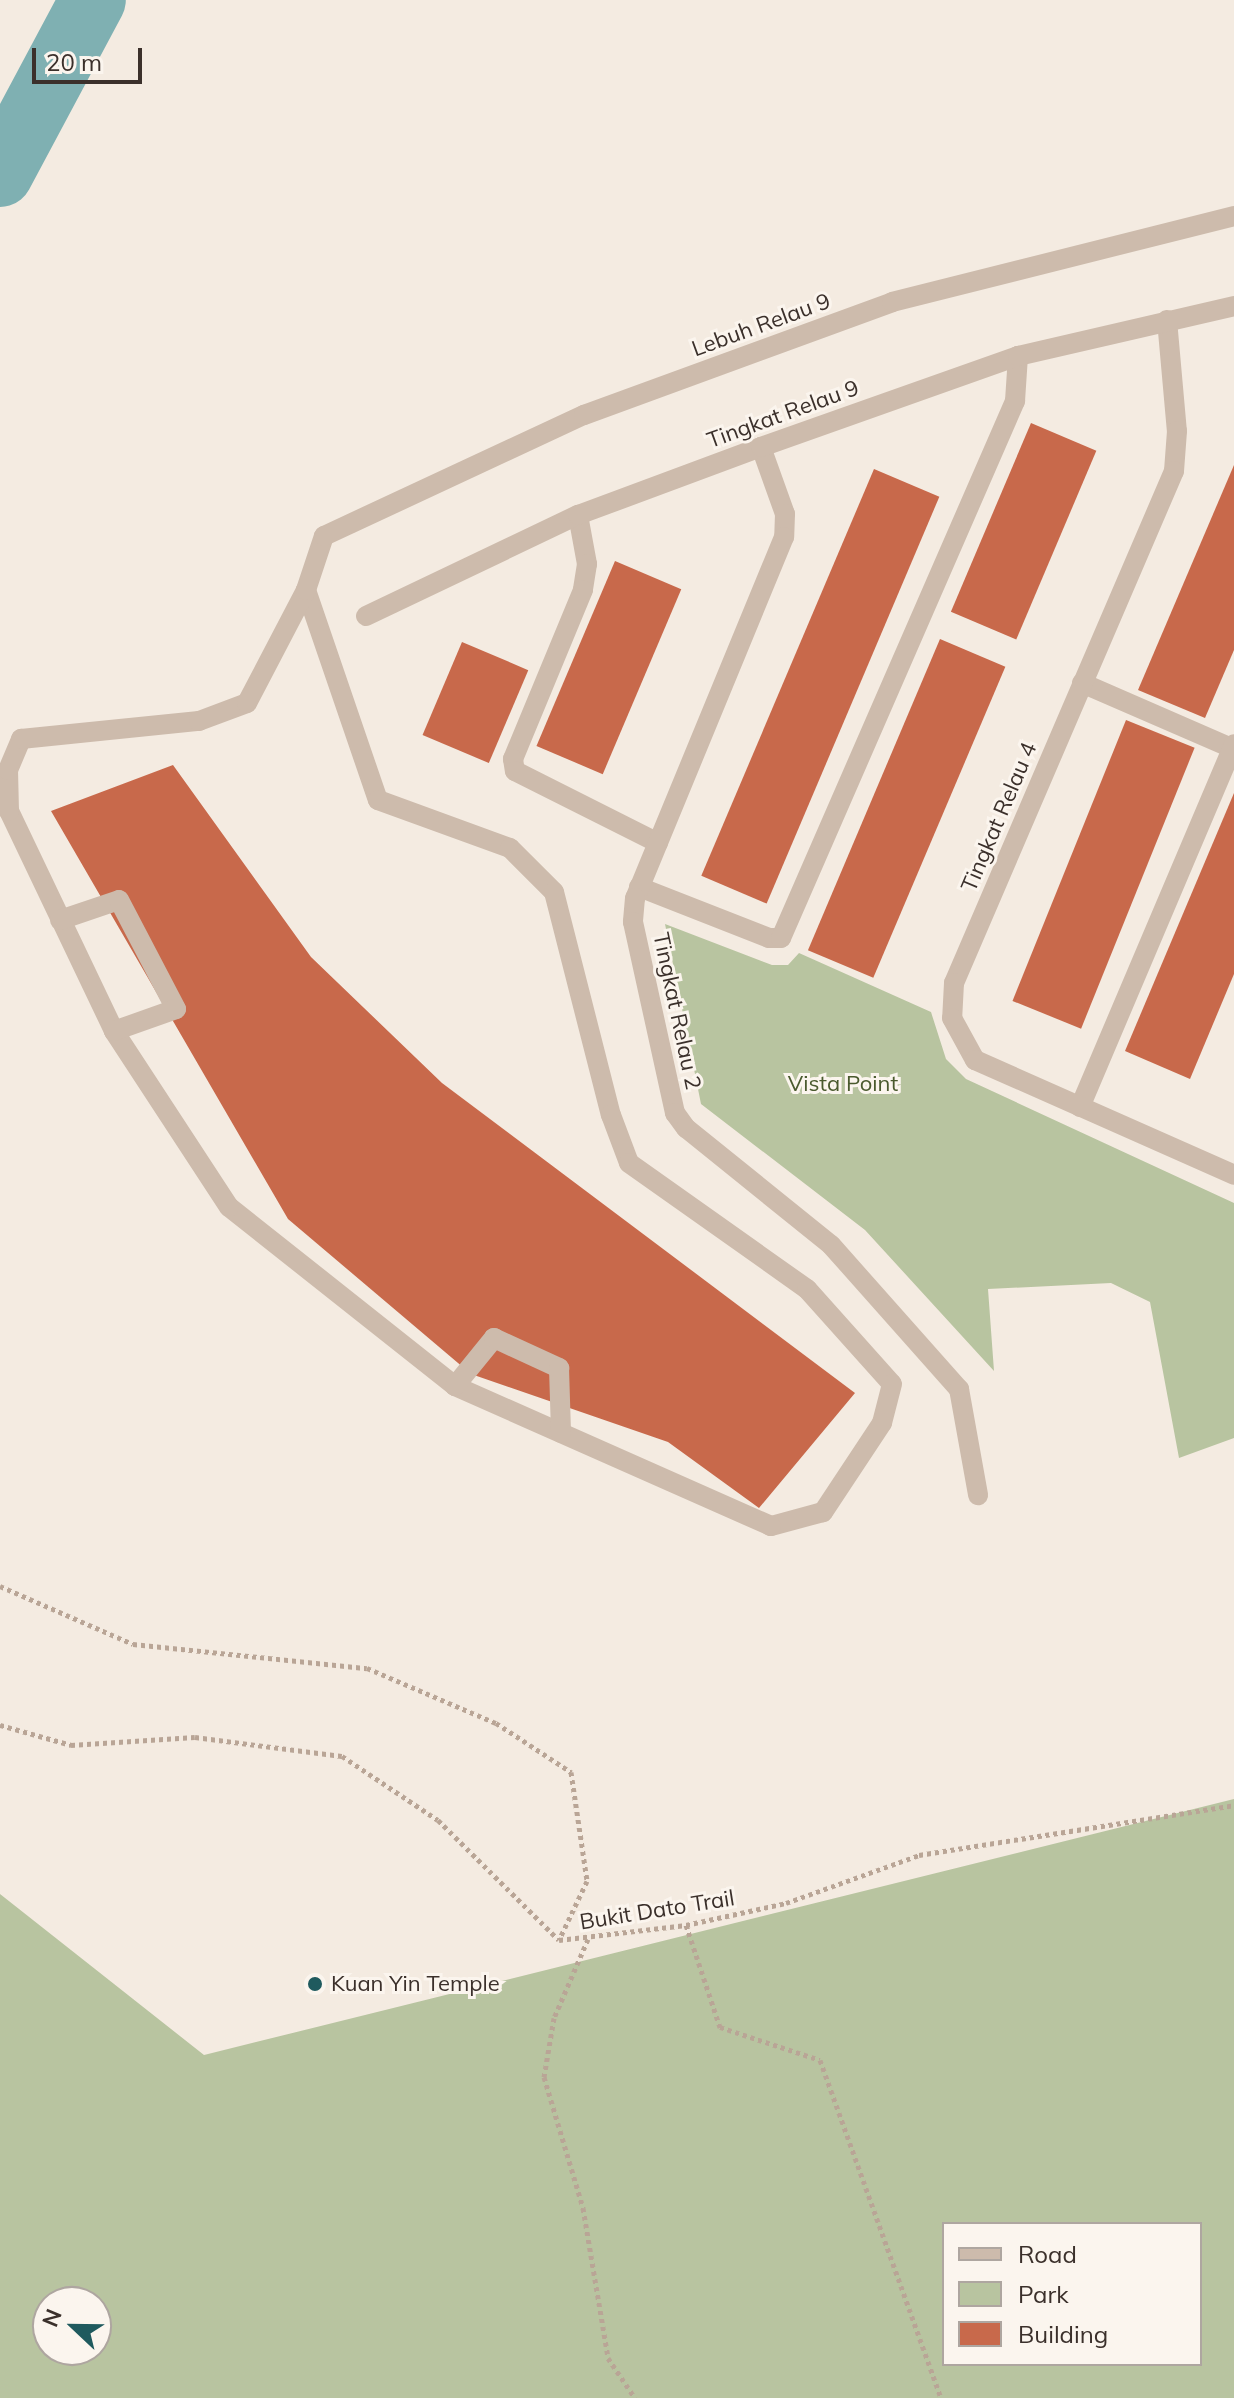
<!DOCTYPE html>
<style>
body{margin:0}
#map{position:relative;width:1234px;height:2398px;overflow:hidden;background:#f4ebe1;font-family:Mulish,sans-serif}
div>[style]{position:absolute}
.green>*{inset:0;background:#b8c4a0}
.river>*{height:66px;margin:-33px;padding:0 33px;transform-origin:33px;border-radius:33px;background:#7fb0b2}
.building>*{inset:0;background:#c8694b;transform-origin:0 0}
.path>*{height:5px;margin-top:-2.5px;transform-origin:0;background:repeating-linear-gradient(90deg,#b9a596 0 4px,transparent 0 8px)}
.lane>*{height:20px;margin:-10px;padding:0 10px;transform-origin:10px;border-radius:10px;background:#cdbbac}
.street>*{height:20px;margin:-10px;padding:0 10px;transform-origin:10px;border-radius:10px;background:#cdbbac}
.dots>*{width:22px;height:22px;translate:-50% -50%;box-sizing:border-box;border:4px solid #fbf5ee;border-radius:50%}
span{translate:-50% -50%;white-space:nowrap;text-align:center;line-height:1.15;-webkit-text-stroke:6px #fbf5ee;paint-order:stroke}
.street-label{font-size:22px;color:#3b302b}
.park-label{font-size:22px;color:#4a5a2e}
.poi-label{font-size:22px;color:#3b302b}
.left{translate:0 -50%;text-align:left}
.legend{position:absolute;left:942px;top:2222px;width:260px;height:144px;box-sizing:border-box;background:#fbf5ee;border:2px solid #aea6a0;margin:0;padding:10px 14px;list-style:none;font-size:24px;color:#3b302b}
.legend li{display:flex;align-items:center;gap:16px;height:40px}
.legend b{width:40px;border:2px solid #aea6a0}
.north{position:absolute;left:32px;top:2286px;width:80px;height:80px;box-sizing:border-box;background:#fbf5ee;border:2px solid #aea6a0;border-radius:50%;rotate:292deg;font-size:22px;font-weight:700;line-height:32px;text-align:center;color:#3b302b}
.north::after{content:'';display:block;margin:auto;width:28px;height:36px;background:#1f5a5e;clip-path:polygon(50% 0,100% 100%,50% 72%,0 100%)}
.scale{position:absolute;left:32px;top:48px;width:110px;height:36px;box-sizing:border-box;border:4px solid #3b302b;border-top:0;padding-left:10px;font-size:24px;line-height:28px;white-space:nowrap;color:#3b302b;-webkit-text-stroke:6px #fbf5ee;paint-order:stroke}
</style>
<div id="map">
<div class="green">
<i style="clip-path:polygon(665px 924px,772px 965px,788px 965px,799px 953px,931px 1012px,946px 1059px,966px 1079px,1234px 1203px,1234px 1438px,1179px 1458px,1150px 1302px,1111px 1283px,988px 1289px,994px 1371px,865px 1230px,701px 1104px)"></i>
<i style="clip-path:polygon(evenodd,1234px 1799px,1234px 2398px,0 2398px,0 1894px,204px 2055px,1234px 1799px,944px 2224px,1200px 2224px,1200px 2364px,944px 2364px,944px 2224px,1234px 1799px,48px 2302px,96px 2302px,96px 2350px,48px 2350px,48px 2302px)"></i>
</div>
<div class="river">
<i style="left:0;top:174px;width:197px;rotate:-61.9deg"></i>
</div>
<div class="building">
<i style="left:1031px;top:423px;width:71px;height:205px;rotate:23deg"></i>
<i style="clip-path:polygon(1234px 465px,1234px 650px,1205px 718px,1138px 690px)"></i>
<i style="left:874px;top:469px;width:71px;height:442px;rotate:23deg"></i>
<i style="left:615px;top:561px;width:72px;height:201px;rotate:23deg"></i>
<i style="left:940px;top:639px;width:71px;height:338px;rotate:23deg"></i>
<i style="left:462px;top:642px;width:72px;height:101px;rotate:23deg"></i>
<i style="left:1126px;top:720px;width:74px;height:303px;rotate:22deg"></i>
<i style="clip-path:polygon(173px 765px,311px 957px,442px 1083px,855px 1393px,759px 1508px,668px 1442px,471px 1374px,288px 1219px,51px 811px)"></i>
<i style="clip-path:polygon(1234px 793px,1234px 974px,1190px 1079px,1125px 1051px)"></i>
</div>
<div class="path">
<i style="left:0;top:1586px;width:145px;rotate:23.6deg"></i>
<i style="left:133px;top:1644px;width:235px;rotate:5.9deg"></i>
<i style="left:367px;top:1668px;width:140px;rotate:23.1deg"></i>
<i style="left:496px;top:1723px;width:90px;rotate:33.2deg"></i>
<i style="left:571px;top:1772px;width:110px;rotate:81.6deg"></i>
<i style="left:587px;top:1881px;width:65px;rotate:115.4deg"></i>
<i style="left:0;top:1725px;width:74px;rotate:15.7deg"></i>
<i style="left:71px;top:1745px;width:124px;rotate:-3.7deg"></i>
<i style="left:195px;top:1737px;width:148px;rotate:7.4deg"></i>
<i style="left:342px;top:1756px;width:115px;rotate:33.7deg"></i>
<i style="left:438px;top:1820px;width:170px;rotate:44.8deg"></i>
<i style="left:559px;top:1940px;width:128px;rotate:-6.7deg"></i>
<i style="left:686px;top:1925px;width:102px;rotate:-12.4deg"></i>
<i style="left:786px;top:1903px;width:141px;rotate:-19.8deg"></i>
<i style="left:919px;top:1855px;width:319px;rotate:-9deg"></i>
<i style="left:686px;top:1925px;width:108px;rotate:71.6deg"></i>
<i style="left:720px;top:2027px;width:105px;rotate:18.3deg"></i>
<i style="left:820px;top:2060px;width:359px;rotate:70.3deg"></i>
<i style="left:588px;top:1939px;width:86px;rotate:113.3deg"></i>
<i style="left:554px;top:2018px;width:60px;rotate:99.6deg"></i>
<i style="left:544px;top:2077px;width:137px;rotate:73.4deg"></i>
<i style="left:583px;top:2208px;width:152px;rotate:80.5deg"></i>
<i style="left:608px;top:2358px;width:48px;rotate:56deg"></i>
</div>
<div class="lane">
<i style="left:578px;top:515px;width:50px;rotate:79.6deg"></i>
<i style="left:587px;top:564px;width:26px;rotate:99deg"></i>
<i style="left:583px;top:590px;width:183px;rotate:112.5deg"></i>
<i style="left:513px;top:759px;width:12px;rotate:81deg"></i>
<i style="left:515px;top:771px;width:160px;rotate:26.7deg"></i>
<i style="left:306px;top:590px;width:222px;rotate:71.1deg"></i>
<i style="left:378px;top:800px;width:140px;rotate:20deg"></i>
<i style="left:510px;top:848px;width:62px;rotate:45deg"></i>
<i style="left:554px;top:892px;width:230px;rotate:75.7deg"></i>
<i style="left:611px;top:1115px;width:51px;rotate:69.4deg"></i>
<i style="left:629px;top:1163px;width:218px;rotate:35.3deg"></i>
<i style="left:807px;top:1289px;width:127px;rotate:48.2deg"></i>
<i style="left:892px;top:1384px;width:40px;rotate:104.4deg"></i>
<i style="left:882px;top:1423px;width:107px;rotate:123.5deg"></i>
<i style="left:823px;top:1512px;width:54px;rotate:164.9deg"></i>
<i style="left:771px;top:1526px;width:346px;rotate:-156.1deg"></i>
<i style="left:455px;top:1386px;width:288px;rotate:-141.6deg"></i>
<i style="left:229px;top:1207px;width:210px;rotate:-123.2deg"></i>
<i style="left:114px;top:1031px;width:244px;rotate:-115.5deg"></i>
<i style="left:9px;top:811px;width:41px;rotate:-91.4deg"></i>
<i style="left:8px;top:770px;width:34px;rotate:-67deg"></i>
<i style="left:21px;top:739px;width:179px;rotate:-5.8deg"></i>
<i style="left:199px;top:721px;width:51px;rotate:-20.6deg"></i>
<i style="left:247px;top:703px;width:127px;rotate:-62.4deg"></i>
<i style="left:1082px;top:683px;width:166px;rotate:23.5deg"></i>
<i style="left:639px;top:887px;width:140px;rotate:21.4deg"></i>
<i style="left:769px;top:938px;width:12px"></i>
<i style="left:781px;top:938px;width:586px;rotate:-66.45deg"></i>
<i style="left:1015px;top:401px;width:45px;rotate:-86.2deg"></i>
<i style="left:60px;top:920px;width:62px;rotate:-18.7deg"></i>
<i style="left:119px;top:900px;width:123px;rotate:62.4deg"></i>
<i style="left:176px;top:1009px;width:66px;rotate:160.5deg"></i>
<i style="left:1080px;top:1107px;width:394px;rotate:-67deg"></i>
<i style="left:455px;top:1386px;width:62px;rotate:-50.9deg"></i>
<i style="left:494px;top:1338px;width:72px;rotate:24.8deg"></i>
<i style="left:559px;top:1368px;width:65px;rotate:88.2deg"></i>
</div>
<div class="street">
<i style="left:1167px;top:320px;width:111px;rotate:84.9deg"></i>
<i style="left:1177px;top:431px;width:40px;rotate:94.3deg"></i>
<i style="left:1174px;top:471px;width:557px;rotate:113.25deg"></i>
<i style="left:954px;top:983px;width:35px;rotate:93deg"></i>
<i style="left:952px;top:1018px;width:48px;rotate:61.3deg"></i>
<i style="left:975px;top:1060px;width:283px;rotate:23.9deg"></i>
<i style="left:761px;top:447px;width:71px;rotate:70.3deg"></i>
<i style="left:785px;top:514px;width:23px;rotate:92deg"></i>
<i style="left:784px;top:537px;width:391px;rotate:112.4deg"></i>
<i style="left:635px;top:898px;width:24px;rotate:95deg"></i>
<i style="left:633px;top:922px;width:196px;rotate:77.6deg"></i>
<i style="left:675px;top:1113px;width:19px;rotate:54deg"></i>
<i style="left:686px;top:1128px;width:186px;rotate:38.9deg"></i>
<i style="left:831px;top:1245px;width:193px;rotate:48.4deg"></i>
<i style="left:959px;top:1389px;width:108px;rotate:79.8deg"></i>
<i style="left:306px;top:590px;width:57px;rotate:-71.6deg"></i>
<i style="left:324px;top:536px;width:287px;rotate:-25deg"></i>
<i style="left:584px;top:415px;width:328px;rotate:-20.1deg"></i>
<i style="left:892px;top:302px;width:353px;rotate:-14.1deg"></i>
<i style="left:366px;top:616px;width:235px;rotate:-25.5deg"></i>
<i style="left:578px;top:515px;width:195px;rotate:-20.4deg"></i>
<i style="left:761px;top:447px;width:273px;rotate:-19.5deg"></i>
<i style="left:1018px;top:356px;width:222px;rotate:-13deg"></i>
</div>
<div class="dots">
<i style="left:315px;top:1984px;background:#1f5a5e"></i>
</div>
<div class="street-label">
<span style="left:761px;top:325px;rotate:-20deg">Lebuh Relau 9</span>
<span style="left:783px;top:414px;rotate:-20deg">Tingkat Relau 9</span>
<span style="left:999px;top:817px;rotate:-67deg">Tingkat Relau 4</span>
<span style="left:677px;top:1011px;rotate:78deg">Tingkat Relau 2</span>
<span style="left:657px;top:1910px;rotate:-9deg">Bukit Dato Trail</span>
</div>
<div class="park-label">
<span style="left:843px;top:1084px">Vista Point</span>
</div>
<div class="poi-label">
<span class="left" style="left:331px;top:1984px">Kuan Yin Temple</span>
</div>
<ul class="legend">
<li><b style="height:10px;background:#cdbbac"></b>Road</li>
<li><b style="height:22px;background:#b8c4a0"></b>Park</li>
<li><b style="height:22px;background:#c8694b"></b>Building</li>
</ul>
<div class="north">N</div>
<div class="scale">20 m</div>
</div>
